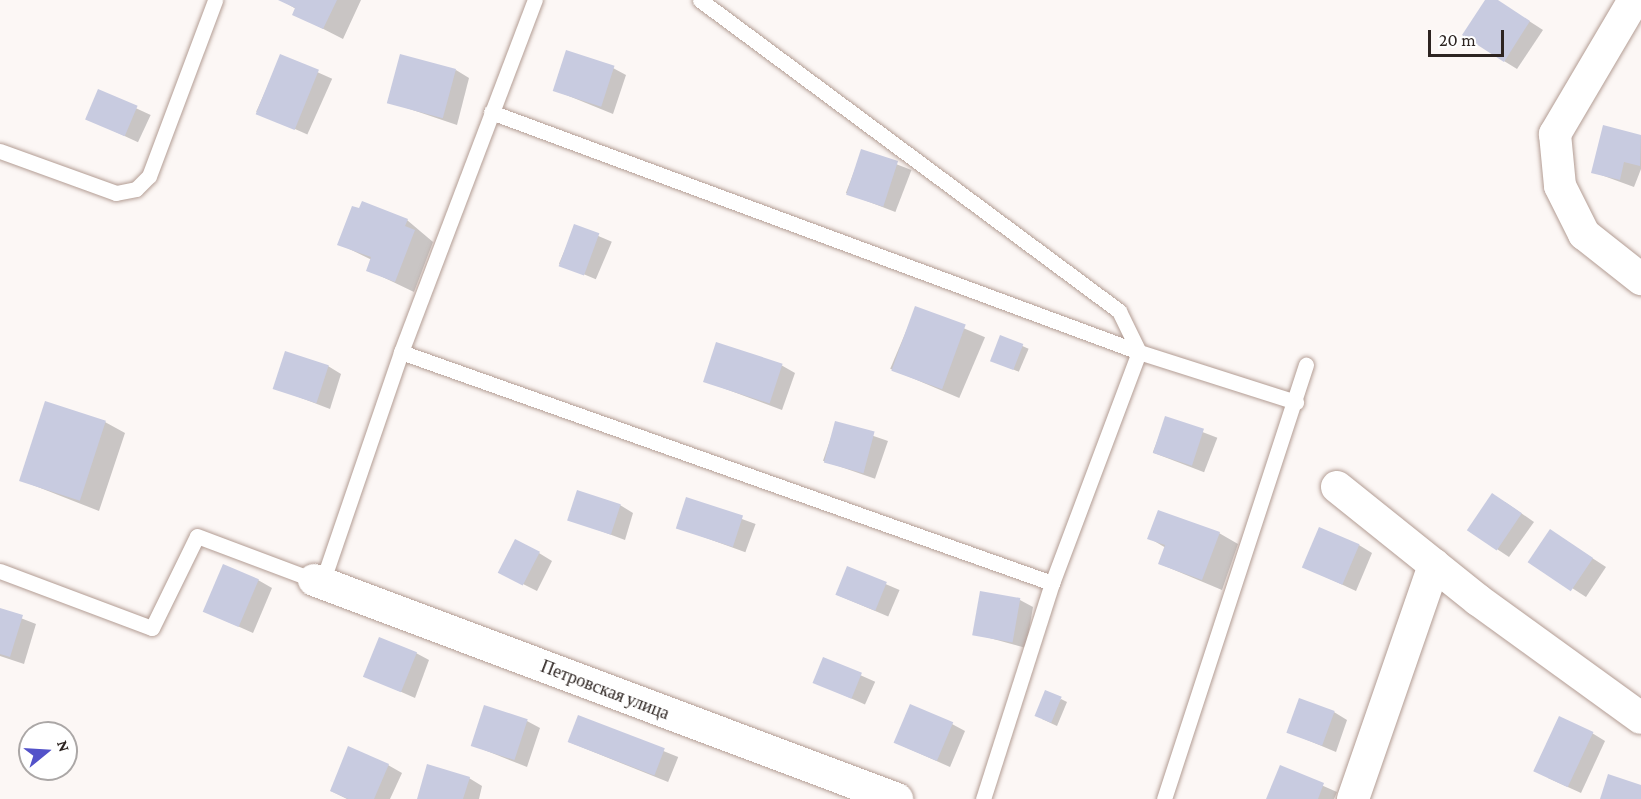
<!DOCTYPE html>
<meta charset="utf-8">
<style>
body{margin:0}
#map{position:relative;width:1641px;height:799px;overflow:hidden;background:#fcf7f5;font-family:"Crimson Pro",serif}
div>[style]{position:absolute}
.shadow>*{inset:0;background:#0003;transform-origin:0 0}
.building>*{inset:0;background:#c8cbe0;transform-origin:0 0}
.roads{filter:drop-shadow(0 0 2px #b39d94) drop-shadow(0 0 2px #b39d94)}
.service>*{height:15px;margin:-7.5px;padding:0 7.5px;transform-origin:7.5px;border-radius:7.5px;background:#fff}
.minor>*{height:32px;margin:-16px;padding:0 16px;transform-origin:16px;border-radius:16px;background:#fff}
span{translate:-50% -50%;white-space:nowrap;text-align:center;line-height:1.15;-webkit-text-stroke:4.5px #fff;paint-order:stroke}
.street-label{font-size:18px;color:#2d2421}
.north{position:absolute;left:18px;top:721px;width:60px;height:60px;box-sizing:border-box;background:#fff;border:2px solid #aba7a6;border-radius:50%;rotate:72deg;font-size:16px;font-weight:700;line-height:24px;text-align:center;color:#2d2421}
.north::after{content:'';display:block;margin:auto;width:21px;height:27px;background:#5352c9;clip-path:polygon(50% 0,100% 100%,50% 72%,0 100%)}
.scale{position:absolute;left:1428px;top:30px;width:76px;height:27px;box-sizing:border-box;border:3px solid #2d2421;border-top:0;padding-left:8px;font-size:18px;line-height:21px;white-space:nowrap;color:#2d2421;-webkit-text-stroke:4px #fff;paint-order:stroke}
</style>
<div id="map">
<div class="shadow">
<i style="clip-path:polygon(281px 0,361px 0,343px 39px,294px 14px,296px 9px)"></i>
<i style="clip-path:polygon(1486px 0,1496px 0,1543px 30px,1517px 69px,1504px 61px)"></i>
<i style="left:281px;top:56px;width:56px;height:61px;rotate:24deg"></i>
<i style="clip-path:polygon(613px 68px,626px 75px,613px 114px,554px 90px)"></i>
<i style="clip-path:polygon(456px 70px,469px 78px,457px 125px,389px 102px)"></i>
<i style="left:99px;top:91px;width:57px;height:30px;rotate:25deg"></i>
<i style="clip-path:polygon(1604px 127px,1641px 136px,1641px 169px,1634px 187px,1593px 172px)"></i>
<i style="left:862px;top:151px;width:53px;height:45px;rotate:21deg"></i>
<i style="clip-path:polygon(407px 220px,433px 242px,414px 292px,368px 270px,372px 260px,339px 244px)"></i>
<i style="left:575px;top:226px;width:40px;height:41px;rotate:23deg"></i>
<i style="left:916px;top:308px;width:75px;height:66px;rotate:23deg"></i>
<i style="left:1001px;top:337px;width:30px;height:25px;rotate:23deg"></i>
<i style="clip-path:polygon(781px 365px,795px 373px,782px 410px,704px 381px)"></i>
<i style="clip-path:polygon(328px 366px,341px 374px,330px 409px,275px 388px)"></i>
<i style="left:1166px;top:418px;width:55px;height:37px;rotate:21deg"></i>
<i style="clip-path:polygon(105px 422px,125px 433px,99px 511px,20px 480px)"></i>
<i style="left:836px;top:423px;width:55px;height:40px;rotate:19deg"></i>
<i style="left:687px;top:499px;width:73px;height:30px;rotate:20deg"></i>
<i style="clip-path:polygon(1505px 502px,1534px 522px,1509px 557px,1468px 530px)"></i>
<i style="clip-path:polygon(620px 505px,633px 513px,625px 540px,569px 519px)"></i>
<i style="clip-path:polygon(1219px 533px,1238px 544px,1222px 590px,1160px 564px,1166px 548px,1149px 538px)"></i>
<i style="clip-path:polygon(1563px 539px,1606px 567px,1586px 597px,1530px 561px)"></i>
<i style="clip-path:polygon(1359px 545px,1372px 553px,1356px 591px,1304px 567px)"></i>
<i style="clip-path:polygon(539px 553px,552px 561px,537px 591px,513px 579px)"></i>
<i style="left:848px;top:568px;width:56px;height:29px;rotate:23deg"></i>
<i style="clip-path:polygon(258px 580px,272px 588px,253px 633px,206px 612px)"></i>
<i style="clip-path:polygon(1020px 600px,1033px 607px,1026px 648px,975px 634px)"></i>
<i style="clip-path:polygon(0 610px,36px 624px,24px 664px,0 656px)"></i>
<i style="clip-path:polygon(416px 653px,429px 660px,415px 698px,365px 676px)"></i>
<i style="left:824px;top:659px;width:56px;height:25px;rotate:24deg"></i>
<i style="clip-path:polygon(1061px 699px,1067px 702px,1057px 726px,1042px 719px)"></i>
<i style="clip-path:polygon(1334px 712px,1347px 720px,1336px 752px,1288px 732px)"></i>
<i style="left:579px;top:717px;width:107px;height:27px;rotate:22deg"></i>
<i style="clip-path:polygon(527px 721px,540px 728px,527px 767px,472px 745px)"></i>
<i style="clip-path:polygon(952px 724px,965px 731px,950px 767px,896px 743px)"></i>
<i style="clip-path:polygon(1592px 733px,1605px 741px,1581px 793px,1548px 778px)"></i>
<i style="clip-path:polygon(388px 765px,402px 773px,390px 799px,347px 799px,331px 791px)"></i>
<i style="clip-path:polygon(1280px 767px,1337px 792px,1334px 799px,1268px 799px)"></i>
<i style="clip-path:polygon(469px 778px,482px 786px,479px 799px,419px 799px)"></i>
</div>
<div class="building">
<i style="clip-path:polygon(278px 0,337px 0,323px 29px,292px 15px,295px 8px)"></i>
<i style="clip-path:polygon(1485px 0,1498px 0,1530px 21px,1504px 62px,1462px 35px)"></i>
<i style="left:566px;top:50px;width:51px;height:43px;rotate:18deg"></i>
<i style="left:280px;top:54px;width:42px;height:65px;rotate:22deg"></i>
<i style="left:400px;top:54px;width:58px;height:51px;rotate:15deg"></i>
<i style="left:98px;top:89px;width:43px;height:33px;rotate:23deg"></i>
<i style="clip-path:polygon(1603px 125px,1641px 135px,1640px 166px,1624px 162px,1620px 180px,1591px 173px)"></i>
<i style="left:861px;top:149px;width:39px;height:48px;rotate:18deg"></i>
<i style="clip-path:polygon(362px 201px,408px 219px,405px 226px,415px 230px,395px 282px,366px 271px,371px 257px,337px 245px,352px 206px,359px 208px)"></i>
<i style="left:574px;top:224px;width:27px;height:45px;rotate:20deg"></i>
<i style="left:915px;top:306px;width:54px;height:69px;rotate:20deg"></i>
<i style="left:1000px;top:335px;width:25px;height:28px;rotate:21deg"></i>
<i style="left:716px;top:342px;width:70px;height:42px;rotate:18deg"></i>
<i style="left:285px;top:351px;width:46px;height:40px;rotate:18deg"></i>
<i style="left:45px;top:401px;width:64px;height:84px;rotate:18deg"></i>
<i style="left:1165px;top:416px;width:41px;height:39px;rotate:18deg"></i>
<i style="left:835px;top:421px;width:41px;height:43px;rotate:15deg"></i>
<i style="left:577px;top:490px;width:46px;height:32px;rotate:18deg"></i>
<i style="left:1492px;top:493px;width:36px;height:45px;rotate:34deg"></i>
<i style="left:686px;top:497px;width:60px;height:33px;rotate:18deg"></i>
<i style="clip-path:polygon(1158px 510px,1220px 532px,1202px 580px,1158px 564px,1165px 545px,1147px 539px)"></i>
<i style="left:1319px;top:527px;width:44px;height:44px;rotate:23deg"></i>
<i style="left:1550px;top:529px;width:52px;height:40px;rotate:34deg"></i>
<i style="left:515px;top:539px;width:28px;height:38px;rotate:27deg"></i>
<i style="left:223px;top:564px;width:39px;height:52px;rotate:23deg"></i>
<i style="left:847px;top:566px;width:43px;height:31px;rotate:22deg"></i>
<i style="left:980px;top:591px;width:41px;height:45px;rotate:10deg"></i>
<i style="clip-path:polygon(0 608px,23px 615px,10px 657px,0 654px)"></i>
<i style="left:379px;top:637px;width:41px;height:43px;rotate:22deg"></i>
<i style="left:823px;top:657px;width:42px;height:28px;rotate:22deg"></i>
<i style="left:1045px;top:690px;width:18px;height:28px;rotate:22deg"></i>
<i style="left:1299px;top:698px;width:38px;height:37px;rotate:20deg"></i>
<i style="left:910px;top:704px;width:47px;height:42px;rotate:23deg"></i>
<i style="left:484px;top:705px;width:46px;height:43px;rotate:18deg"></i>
<i style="left:578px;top:715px;width:93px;height:29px;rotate:21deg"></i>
<i style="left:1559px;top:716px;width:38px;height:61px;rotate:25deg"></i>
<i style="clip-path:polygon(348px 746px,389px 764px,374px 799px,348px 799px,330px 791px)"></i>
<i style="clip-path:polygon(427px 764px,470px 777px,463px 799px,417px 799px)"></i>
<i style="clip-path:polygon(1280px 765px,1324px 783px,1318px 799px,1266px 799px)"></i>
<i style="clip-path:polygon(1608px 774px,1641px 785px,1641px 799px,1600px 799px)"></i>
</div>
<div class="roads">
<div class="service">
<i style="left:700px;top:0;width:522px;rotate:36.58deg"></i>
<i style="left:1119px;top:311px;width:46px;rotate:64deg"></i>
<i style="left:1139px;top:352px;width:247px;rotate:110.6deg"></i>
<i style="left:1052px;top:583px;width:227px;rotate:107.7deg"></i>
<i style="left:491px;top:112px;width:691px;rotate:20.32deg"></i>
<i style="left:1139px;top:352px;width:165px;rotate:17.7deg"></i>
<i style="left:0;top:151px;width:123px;rotate:19.9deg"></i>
<i style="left:116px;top:193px;width:20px;rotate:-11deg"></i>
<i style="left:136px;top:189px;width:18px;rotate:-45deg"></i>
<i style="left:149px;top:176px;width:188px;rotate:-69.4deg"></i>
<i style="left:401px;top:352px;width:691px;rotate:19.54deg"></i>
<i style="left:0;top:571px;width:162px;rotate:20.6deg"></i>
<i style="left:152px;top:628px;width:102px;rotate:-63.9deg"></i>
<i style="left:197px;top:536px;width:125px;rotate:20.6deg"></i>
<i style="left:322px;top:583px;width:244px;rotate:-71.1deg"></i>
<i style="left:401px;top:352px;width:377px;rotate:-69.2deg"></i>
<i style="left:1164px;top:799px;width:457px;rotate:-71.9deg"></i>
</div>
<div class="minor">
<i style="left:1634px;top:0;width:156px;rotate:120.5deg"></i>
<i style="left:1555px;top:134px;width:52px;rotate:84.5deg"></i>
<i style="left:1560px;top:186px;width:54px;rotate:63.4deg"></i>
<i style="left:1584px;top:234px;width:73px;rotate:38.3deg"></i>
<i style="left:1337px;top:487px;width:181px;rotate:38.7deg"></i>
<i style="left:1478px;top:600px;width:201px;rotate:35.9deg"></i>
<i style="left:314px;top:580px;width:623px;rotate:20.59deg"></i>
<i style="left:1353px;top:799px;width:248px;rotate:-70.9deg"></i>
</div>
</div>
<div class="street-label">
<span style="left:605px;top:690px;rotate:21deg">Петровская улица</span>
</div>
<div class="north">N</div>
<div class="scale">20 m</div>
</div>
